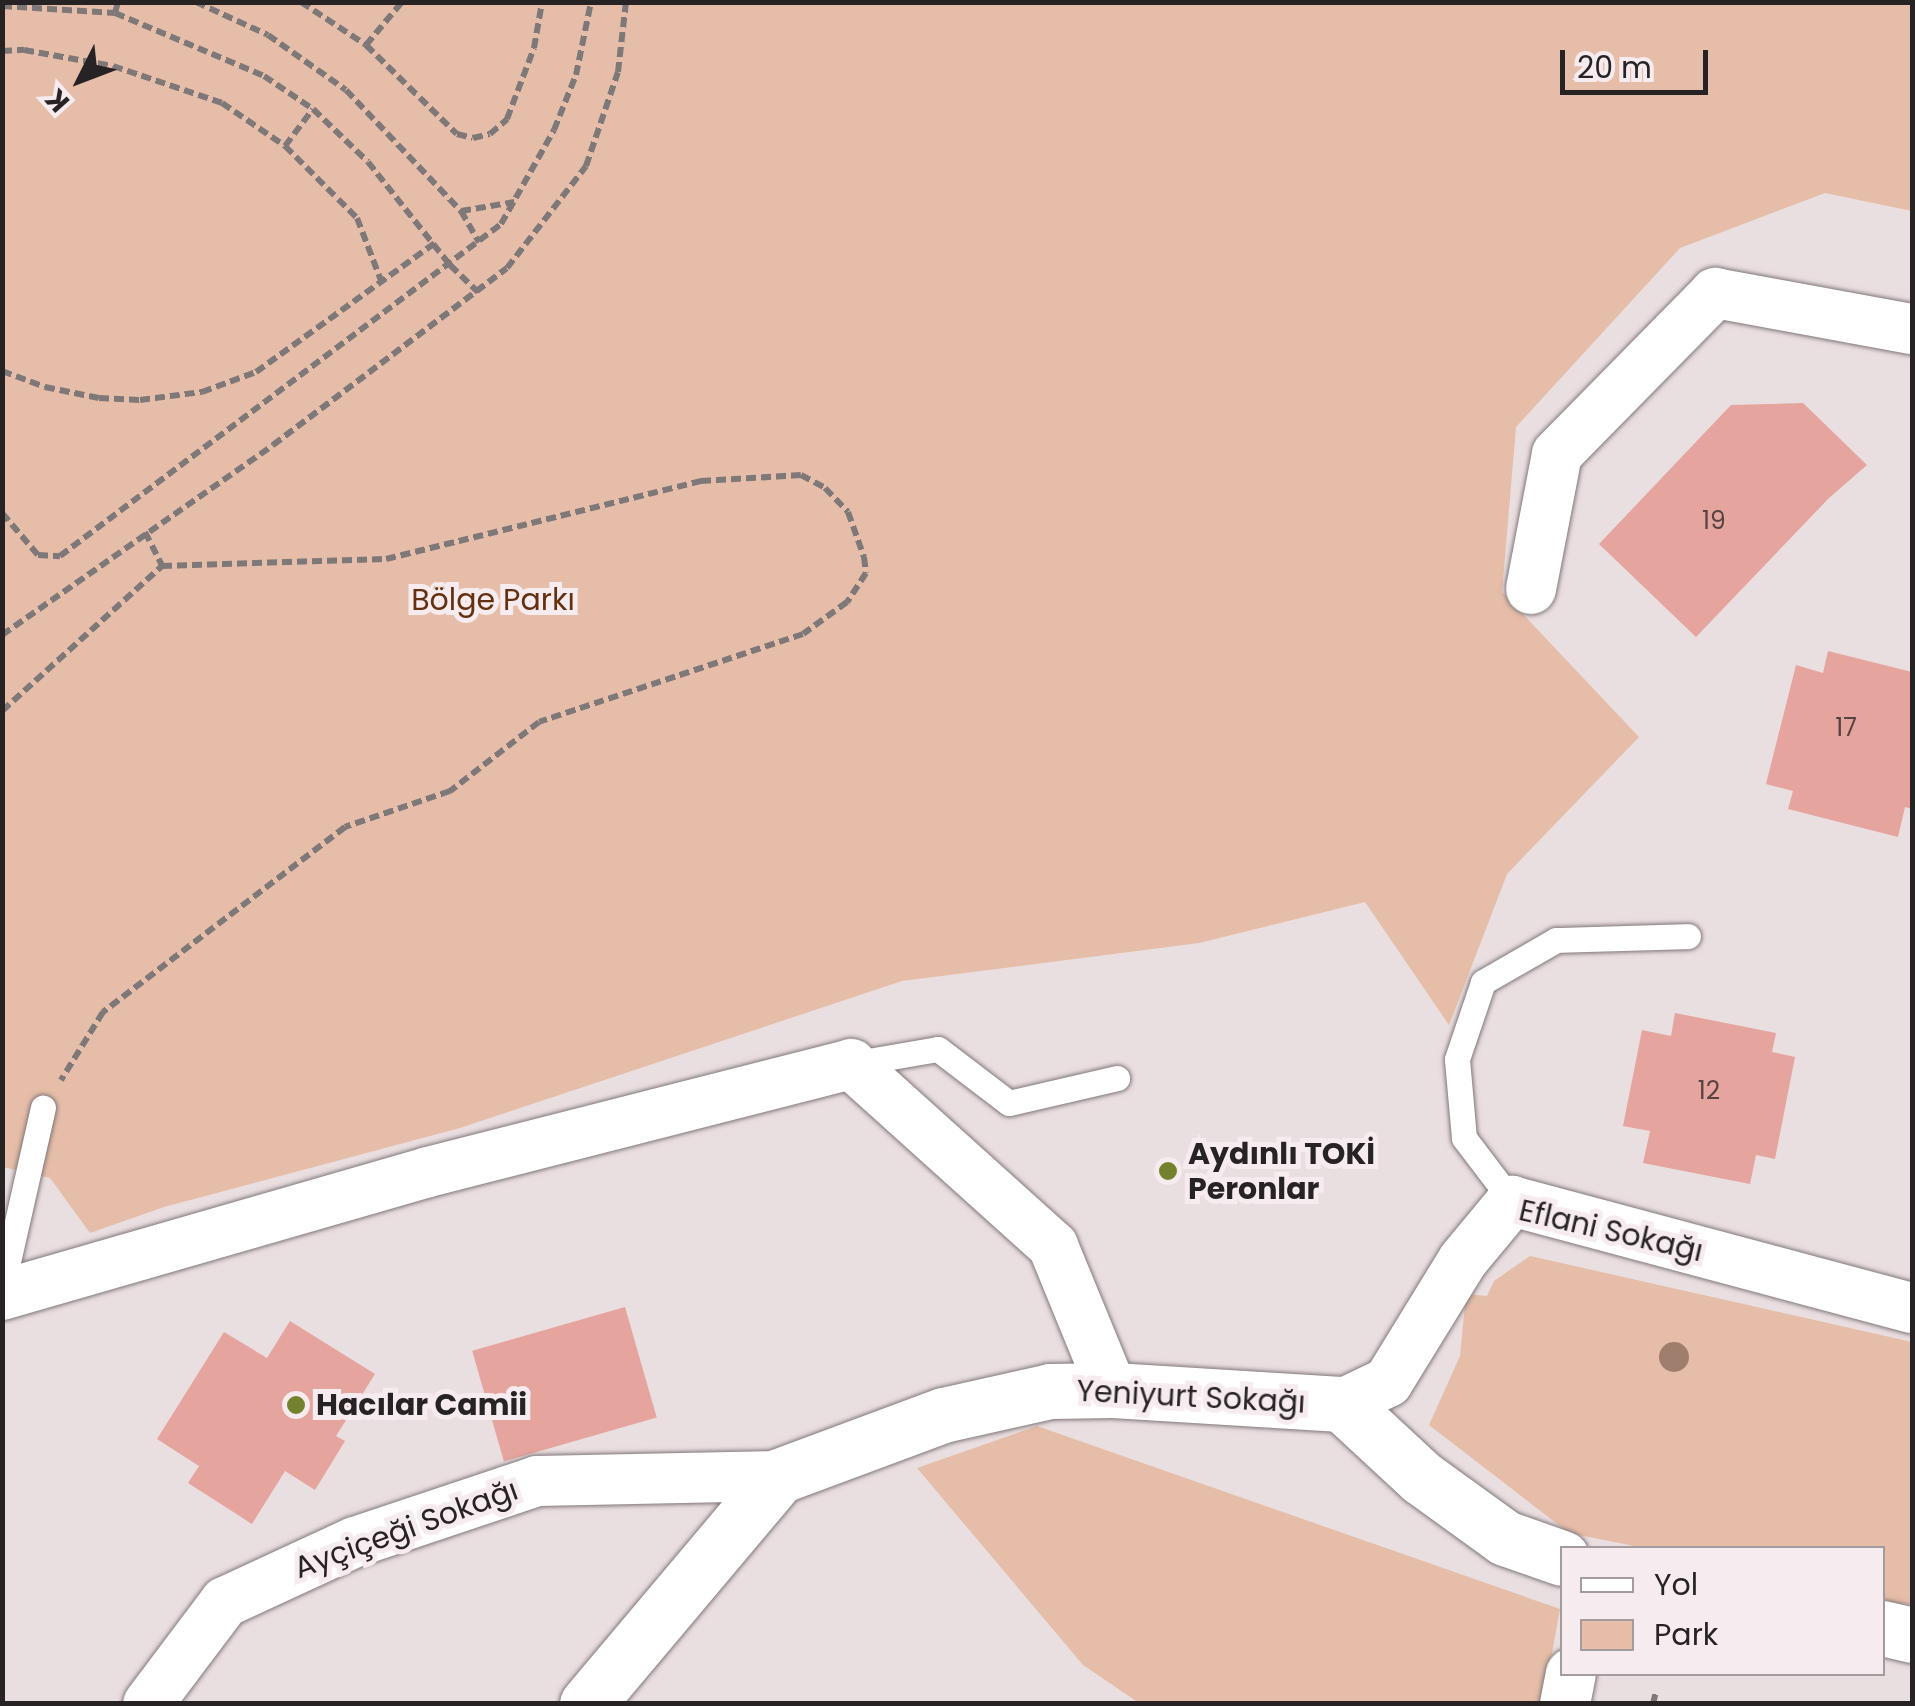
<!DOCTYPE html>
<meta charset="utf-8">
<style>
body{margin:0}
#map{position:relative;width:1915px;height:1706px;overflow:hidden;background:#e9dee0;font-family:Poppins,sans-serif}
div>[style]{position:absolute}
.green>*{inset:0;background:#e6bda8}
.building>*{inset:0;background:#e5a49d;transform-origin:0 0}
.path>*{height:6px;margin-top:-3px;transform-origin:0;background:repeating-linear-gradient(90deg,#7f7879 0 10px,transparent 0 15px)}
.roads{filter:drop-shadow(0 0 2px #82787a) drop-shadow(0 0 2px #82787a)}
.service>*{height:25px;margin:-12.5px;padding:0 12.5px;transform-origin:12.5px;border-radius:12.5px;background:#fff}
.minor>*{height:50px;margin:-25px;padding:0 25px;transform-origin:25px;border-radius:25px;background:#fff}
.tertiary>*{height:55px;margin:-27.5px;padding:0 27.5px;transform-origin:27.5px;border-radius:27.5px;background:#fff}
.trees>*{width:30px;height:30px;margin:-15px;border-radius:50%;background:#a07e6d}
.dots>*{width:28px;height:28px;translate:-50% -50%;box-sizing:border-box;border:5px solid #f6ebee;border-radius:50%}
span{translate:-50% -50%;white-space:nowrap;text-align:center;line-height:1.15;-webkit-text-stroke:10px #f6ebee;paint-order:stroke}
.number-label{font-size:25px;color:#564342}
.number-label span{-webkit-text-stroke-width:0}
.park-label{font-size:30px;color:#64300f}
.poi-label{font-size:30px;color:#272324;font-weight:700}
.left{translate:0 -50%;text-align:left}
.street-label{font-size:30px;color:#272324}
.frame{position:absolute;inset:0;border:5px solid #272324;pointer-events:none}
.legend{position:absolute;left:1560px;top:1546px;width:325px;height:130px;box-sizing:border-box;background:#f6ebee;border:2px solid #a39b9d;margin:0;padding:12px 18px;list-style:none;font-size:30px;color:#272324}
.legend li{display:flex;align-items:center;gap:20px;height:50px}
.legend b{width:50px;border:2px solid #a39b9d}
.north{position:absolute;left:30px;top:30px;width:100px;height:100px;-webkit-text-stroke:8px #f6ebee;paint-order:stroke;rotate:228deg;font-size:28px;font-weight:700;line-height:40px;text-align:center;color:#272324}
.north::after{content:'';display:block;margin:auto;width:35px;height:45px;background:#272324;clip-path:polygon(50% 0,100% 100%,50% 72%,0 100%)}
.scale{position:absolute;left:1560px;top:50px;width:148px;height:45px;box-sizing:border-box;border:5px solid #272324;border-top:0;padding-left:12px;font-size:30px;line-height:35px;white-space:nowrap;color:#272324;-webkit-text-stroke:8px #f6ebee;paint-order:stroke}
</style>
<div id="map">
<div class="green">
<i style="clip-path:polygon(3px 3px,1912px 3px,1912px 211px,1825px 193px,1680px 248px,1516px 427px,1502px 592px,1639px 737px,1507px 874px,1449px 1025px,1365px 902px,1199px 943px,902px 981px,460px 1128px,164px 1207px,90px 1233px,50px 1178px,3px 1167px)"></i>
<i style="clip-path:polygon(1530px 1256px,1912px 1342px,1912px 1604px,1883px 1603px,1882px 1548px,1644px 1548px,1569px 1533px,1429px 1425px,1460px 1356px,1466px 1294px,1487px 1296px,1494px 1281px)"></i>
<i style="clip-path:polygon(1037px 1426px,1560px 1609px,1543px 1703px,1139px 1703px,1083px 1665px,917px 1468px)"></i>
</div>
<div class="building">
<i style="clip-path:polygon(1803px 403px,1867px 465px,1829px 498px,1696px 637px,1599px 544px,1731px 405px)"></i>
<i style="clip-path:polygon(1828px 651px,1912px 672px,1912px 809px,1905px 807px,1898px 837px,1788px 809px,1793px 791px,1766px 784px,1796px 665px,1823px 673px)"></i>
<i style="clip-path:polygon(1675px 1013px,1776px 1033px,1772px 1052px,1795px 1057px,1775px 1159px,1756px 1155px,1750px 1184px,1643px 1163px,1650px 1131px,1623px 1126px,1642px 1030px,1671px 1036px)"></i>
<i style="left:625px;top:1307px;width:115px;height:159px;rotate:74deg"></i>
<i style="clip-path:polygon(290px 1321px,375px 1374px,336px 1436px,345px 1441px,315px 1490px,285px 1471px,252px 1524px,188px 1483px,199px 1466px,157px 1439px,224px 1332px,267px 1358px)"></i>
</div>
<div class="path">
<i style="left:196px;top:2px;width:79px;rotate:24.6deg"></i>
<i style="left:268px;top:35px;width:95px;rotate:35.2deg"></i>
<i style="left:346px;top:90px;width:167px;rotate:46.5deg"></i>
<i style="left:461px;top:211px;width:36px;rotate:60deg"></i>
<i style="left:301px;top:2px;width:78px;rotate:33.5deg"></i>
<i style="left:366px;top:45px;width:127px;rotate:44.4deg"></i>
<i style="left:457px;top:134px;width:16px;rotate:14deg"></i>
<i style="left:473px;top:138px;width:17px;rotate:-13deg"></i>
<i style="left:490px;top:134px;width:23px;rotate:-41deg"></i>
<i style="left:507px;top:119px;width:76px;rotate:-69.2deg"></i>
<i style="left:534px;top:48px;width:47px;rotate:-80.1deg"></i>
<i style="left:2px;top:6px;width:113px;rotate:3.5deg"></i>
<i style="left:115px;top:13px;width:162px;rotate:22.9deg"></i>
<i style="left:264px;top:76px;width:59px;rotate:34deg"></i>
<i style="left:313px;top:109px;width:76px;rotate:43.9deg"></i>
<i style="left:368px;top:162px;width:132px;rotate:51.5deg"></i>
<i style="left:450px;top:265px;width:39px;rotate:44deg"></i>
<i style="left:115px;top:13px;width:11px;rotate:-75deg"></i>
<i style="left:366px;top:45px;width:56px;rotate:-50.1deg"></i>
<i style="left:2px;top:51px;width:22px;rotate:-3deg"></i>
<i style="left:24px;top:50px;width:90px;rotate:10.2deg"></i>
<i style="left:113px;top:66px;width:115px;rotate:18.7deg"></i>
<i style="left:222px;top:103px;width:76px;rotate:34.3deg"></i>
<i style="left:285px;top:146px;width:102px;rotate:45deg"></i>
<i style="left:357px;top:218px;width:70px;rotate:69deg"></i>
<i style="left:285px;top:146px;width:46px;rotate:-52.9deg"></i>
<i style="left:461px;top:211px;width:54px;rotate:-9.6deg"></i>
<i style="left:2px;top:371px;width:46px;rotate:20.4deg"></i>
<i style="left:45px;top:387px;width:55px;rotate:11.5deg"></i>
<i style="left:99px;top:398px;width:41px;rotate:2.8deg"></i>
<i style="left:140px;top:400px;width:63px;rotate:-7.4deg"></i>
<i style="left:202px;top:392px;width:58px;rotate:-20.3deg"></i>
<i style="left:256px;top:372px;width:221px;rotate:-35.8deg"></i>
<i style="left:2px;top:513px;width:55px;rotate:49.4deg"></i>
<i style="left:38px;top:555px;width:22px;rotate:3deg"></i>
<i style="left:60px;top:556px;width:552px;rotate:-36.97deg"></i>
<i style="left:501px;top:224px;width:108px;rotate:-60.6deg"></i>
<i style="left:554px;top:130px;width:59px;rotate:-68.2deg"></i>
<i style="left:576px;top:75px;width:75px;rotate:-78.4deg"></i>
<i style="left:145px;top:532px;width:38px;rotate:63deg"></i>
<i style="left:2px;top:635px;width:331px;rotate:-35deg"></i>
<i style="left:273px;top:445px;width:293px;rotate:-37.1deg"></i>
<i style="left:507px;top:268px;width:129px;rotate:-52.2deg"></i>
<i style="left:586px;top:166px;width:99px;rotate:-71.2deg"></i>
<i style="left:618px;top:72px;width:70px;rotate:-83.5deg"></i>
<i style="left:2px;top:711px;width:216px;rotate:-42.2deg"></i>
<i style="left:162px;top:566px;width:224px;rotate:-1.8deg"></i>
<i style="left:386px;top:559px;width:325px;rotate:-13.9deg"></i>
<i style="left:701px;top:481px;width:100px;rotate:-3.4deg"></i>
<i style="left:801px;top:475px;width:27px;rotate:28deg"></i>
<i style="left:825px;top:488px;width:33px;rotate:46deg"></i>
<i style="left:848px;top:512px;width:48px;rotate:70.4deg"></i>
<i style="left:864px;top:557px;width:16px;rotate:83deg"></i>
<i style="left:866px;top:573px;width:35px;rotate:123deg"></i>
<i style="left:847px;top:602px;width:54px;rotate:144deg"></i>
<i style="left:803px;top:634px;width:278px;rotate:161.6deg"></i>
<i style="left:539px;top:722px;width:113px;rotate:142.2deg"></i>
<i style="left:450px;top:791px;width:111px;rotate:161.1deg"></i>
<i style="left:345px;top:827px;width:305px;rotate:142.6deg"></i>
<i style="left:103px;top:1012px;width:80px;rotate:121.7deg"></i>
<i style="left:1653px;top:1704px;width:13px;rotate:-77deg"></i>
</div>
<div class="roads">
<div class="service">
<i style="left:851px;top:1064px;width:88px;rotate:-9.8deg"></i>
<i style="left:938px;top:1049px;width:89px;rotate:37.3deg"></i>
<i style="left:1009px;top:1103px;width:111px;rotate:-13deg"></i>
<i style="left:1512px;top:1201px;width:79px;rotate:-127.3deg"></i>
<i style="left:1464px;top:1138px;width:79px;rotate:-95.1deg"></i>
<i style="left:1457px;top:1059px;width:81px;rotate:-71.3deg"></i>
<i style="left:1483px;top:982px;width:84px;rotate:-29.9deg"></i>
<i style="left:1556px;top:940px;width:132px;rotate:-1.7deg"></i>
<i style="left:2px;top:1288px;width:185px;rotate:-77.2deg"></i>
</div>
<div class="minor">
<i style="left:1531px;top:589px;width:137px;rotate:-79.1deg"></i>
<i style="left:1557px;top:454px;width:226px;rotate:-45.5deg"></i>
<i style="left:1715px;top:293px;width:200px;rotate:10.4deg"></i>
<i style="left:2px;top:1295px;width:443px;rotate:-16.1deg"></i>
<i style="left:428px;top:1172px;width:437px;rotate:-14.3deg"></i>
<i style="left:851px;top:1064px;width:272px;rotate:42deg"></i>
<i style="left:1053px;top:1246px;width:156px;rotate:67.7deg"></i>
<i style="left:1342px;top:1404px;width:51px;rotate:-25.6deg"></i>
<i style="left:1388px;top:1382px;width:143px;rotate:-58.4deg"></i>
<i style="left:1463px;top:1260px;width:77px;rotate:-50.3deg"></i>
<i style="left:1512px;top:1201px;width:414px;rotate:15deg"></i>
<i style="left:148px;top:1704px;width:128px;rotate:-53deg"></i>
<i style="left:225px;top:1602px;width:143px;rotate:-24.8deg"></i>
<i style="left:355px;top:1542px;width:192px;rotate:-18.5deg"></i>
<i style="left:537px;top:1481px;width:242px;rotate:-1.2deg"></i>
<i style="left:1565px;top:1704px;width:31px;rotate:-79deg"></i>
</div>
<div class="tertiary">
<i style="left:1882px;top:1628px;width:31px;rotate:13deg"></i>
<i style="left:587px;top:1704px;width:298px;rotate:-49.9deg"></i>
<i style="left:779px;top:1476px;width:175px;rotate:-20.4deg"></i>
<i style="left:943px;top:1415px;width:110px;rotate:-12.6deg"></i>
<i style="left:1050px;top:1391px;width:62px;rotate:-0.9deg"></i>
<i style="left:1112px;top:1390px;width:230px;rotate:3.5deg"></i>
<i style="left:1342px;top:1404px;width:109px;rotate:42.8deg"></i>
<i style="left:1422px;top:1478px;width:102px;rotate:35.9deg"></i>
<i style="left:1505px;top:1538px;width:60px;rotate:19.3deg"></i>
</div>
</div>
<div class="trees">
<i style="left:1674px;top:1357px"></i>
</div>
<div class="dots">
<i style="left:1168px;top:1171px;background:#74812e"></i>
<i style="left:296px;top:1405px;background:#74812e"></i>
</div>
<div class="number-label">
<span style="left:1714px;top:521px">19</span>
<span style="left:1846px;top:728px">17</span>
<span style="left:1709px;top:1091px">12</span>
</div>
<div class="park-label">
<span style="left:493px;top:600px">Bölge Parkı</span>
</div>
<div class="poi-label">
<span class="left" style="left:1188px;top:1171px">Aydınlı TOKİ<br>Peronlar</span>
<span class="left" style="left:316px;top:1405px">Hacılar Camii</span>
</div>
<div class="street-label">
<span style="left:1611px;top:1231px;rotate:13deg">Eflani Sokağı</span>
<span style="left:1191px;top:1397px;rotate:3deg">Yeniyurt Sokağı</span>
<span style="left:406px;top:1529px;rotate:-20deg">Ayçiçeği Sokağı</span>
</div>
<div class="frame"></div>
<ul class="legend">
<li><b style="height:12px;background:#fff"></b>Yol</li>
<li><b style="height:28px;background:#e6bda8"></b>Park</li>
</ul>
<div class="north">K</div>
<div class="scale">20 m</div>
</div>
